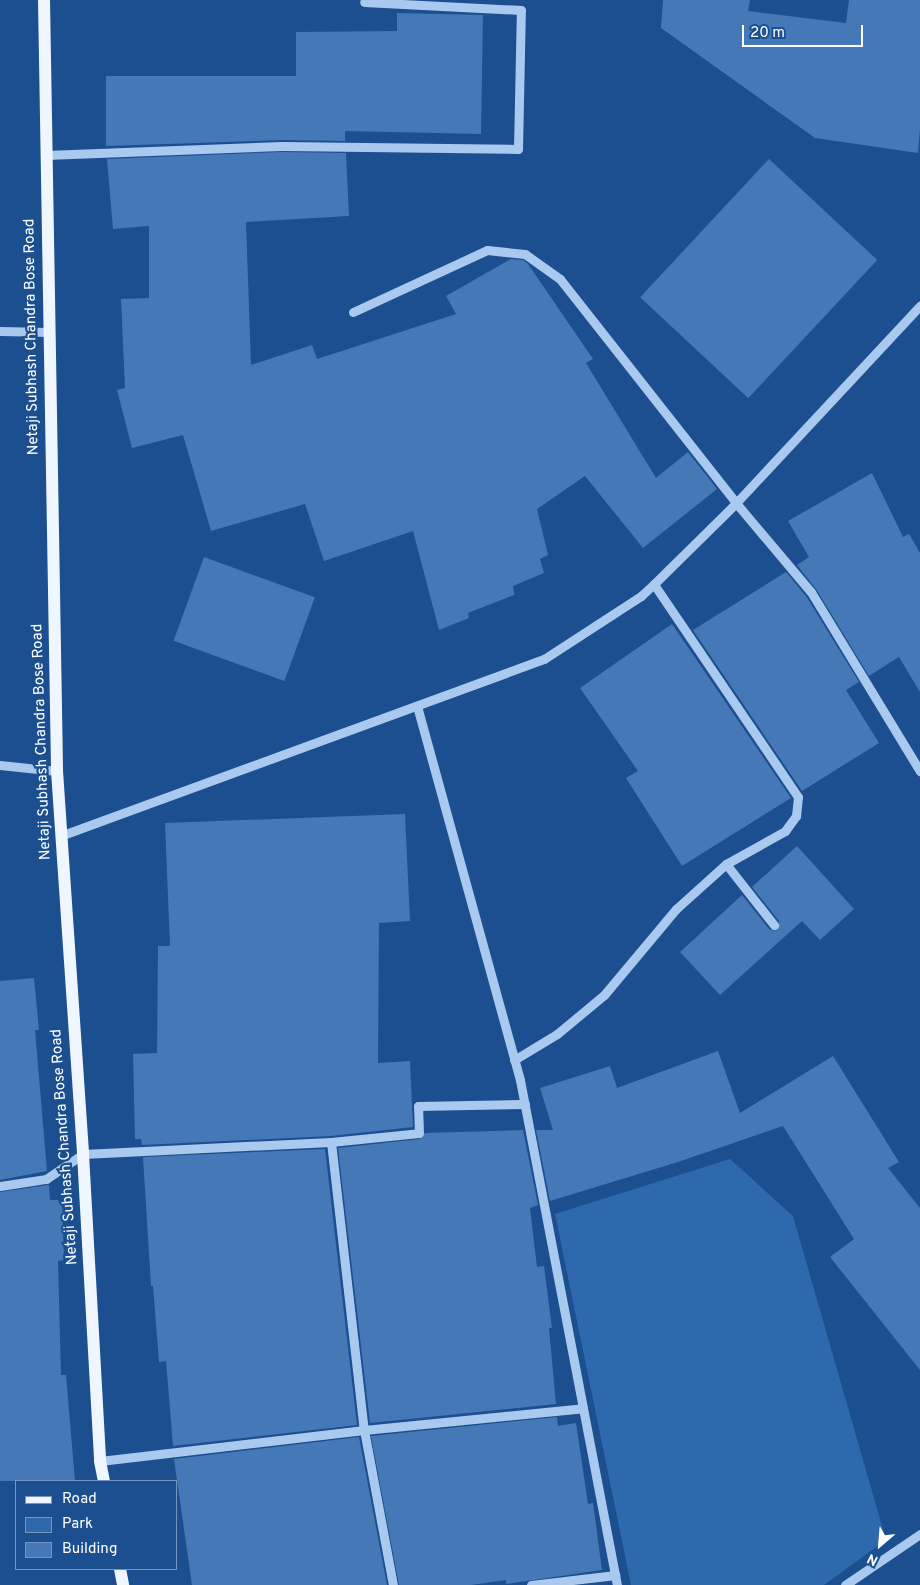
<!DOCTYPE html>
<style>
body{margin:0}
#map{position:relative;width:920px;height:1585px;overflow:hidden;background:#1b4f8f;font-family:Overpass,sans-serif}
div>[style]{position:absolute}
.green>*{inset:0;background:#2e69ad}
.building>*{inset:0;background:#4478b7;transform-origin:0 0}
.minor>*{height:9px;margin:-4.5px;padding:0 4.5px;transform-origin:4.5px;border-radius:4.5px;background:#a9c9ee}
.major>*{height:12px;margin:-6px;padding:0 6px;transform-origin:6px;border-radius:6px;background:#f0f6ff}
span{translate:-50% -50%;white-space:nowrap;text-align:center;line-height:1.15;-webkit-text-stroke:4.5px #1b4f8f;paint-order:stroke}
.street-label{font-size:15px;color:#fff}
.legend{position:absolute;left:15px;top:1480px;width:162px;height:90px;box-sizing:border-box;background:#1b4f8f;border:1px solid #7695bc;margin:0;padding:6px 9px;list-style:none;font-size:15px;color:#fff}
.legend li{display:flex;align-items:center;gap:10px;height:25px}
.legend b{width:25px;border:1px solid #7695bc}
.north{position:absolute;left:855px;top:1520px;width:50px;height:50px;-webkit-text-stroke:4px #1b4f8f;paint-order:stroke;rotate:207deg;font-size:14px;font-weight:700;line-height:20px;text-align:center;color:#fff}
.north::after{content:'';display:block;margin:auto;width:18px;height:22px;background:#fff;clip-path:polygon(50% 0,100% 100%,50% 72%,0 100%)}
.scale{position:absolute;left:742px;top:25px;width:121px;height:22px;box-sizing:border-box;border:2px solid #fff;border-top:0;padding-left:6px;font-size:15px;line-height:18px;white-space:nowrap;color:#fff;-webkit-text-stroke:4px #1b4f8f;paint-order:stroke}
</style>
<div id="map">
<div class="green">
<i style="clip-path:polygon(730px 1159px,793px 1216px,886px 1540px,824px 1585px,631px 1585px,555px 1214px)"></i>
</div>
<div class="building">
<i style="clip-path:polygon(663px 0,750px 0,748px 11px,846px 23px,849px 0,920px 0,920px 129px,918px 153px,815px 138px,661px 28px)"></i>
<i style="clip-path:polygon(397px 13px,483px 15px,481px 134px,345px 131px,345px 141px,282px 140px,106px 146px,106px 76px,296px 76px,296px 32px,397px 31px)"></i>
<i style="clip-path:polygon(282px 152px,346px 153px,349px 216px,246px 222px,251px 365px,312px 345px,317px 359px,456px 314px,446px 296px,511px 259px,523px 260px,528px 264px,593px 359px,586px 363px,656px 478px,688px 452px,717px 489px,643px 548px,585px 476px,537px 509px,548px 555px,540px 559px,544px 573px,513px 586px,514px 595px,468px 613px,469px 618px,439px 630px,413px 531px,324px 561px,305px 504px,211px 531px,183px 435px,132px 448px,117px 390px,125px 388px,121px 299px,149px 298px,149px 226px,113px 229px,107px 159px)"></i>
<i style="left:769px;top:159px;width:148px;height:189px;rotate:43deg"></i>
<i style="clip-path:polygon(872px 473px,903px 537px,909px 534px,920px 553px,920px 692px,899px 657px,869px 676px,816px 589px,797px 565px,809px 557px,788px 521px)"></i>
<i style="left:204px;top:557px;width:118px;height:89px;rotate:20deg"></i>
<i style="clip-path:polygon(786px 572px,806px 596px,859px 682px,846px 690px,879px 743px,802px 791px,693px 630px)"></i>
<i style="clip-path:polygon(672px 624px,791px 798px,682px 866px,626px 778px,638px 771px,580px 688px)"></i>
<i style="clip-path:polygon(405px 814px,410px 921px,379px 923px,378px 1063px,410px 1061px,413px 1127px,331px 1136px,142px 1145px,141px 1139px,135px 1139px,133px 1054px,157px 1053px,158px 946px,170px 946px,165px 823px)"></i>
<i style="clip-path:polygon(797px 846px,854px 909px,820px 940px,802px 921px,720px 995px,680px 952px,742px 895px,769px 929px,774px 931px,778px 930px,779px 921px,752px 887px)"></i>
<i style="clip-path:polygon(34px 978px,39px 1030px,35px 1030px,47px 1171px,0 1180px,0 981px)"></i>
<i style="clip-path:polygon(718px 1051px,740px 1113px,833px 1056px,899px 1162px,888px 1168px,920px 1208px,920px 1370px,830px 1257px,854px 1239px,783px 1126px,678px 1162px,550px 1201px,536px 1130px,553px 1130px,540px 1088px,610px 1066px,617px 1088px)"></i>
<i style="clip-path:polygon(523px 1130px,538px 1205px,530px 1208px,537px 1267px,544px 1266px,552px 1328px,549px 1328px,556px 1404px,370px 1423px,338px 1148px,420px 1139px,425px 1133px)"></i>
<i style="clip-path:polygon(325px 1149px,357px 1425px,173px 1446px,166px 1361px,159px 1362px,153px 1286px,151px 1286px,143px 1157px)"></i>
<i style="clip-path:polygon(49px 1185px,50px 1200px,62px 1200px,64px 1260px,58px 1261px,61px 1375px,66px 1375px,75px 1481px,0 1481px,0 1192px)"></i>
<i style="clip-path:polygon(557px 1417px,558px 1426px,576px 1423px,588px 1504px,593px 1503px,602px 1570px,506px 1584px,506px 1580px,471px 1585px,399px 1585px,371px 1436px)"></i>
<i style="clip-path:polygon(359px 1437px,387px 1585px,192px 1585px,174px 1459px)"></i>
</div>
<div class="minor">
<i style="left:46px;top:155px;width:236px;rotate:-2.2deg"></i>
<i style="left:282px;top:146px;width:236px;rotate:0.7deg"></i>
<i style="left:518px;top:149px;width:139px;rotate:-88.8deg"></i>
<i style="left:521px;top:10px;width:157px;rotate:-177.1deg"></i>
<i style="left:353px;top:312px;width:148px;rotate:-24.8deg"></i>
<i style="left:487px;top:250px;width:38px;rotate:6deg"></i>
<i style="left:525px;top:254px;width:43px;rotate:35.5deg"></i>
<i style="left:560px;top:279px;width:285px;rotate:51.8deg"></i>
<i style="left:736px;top:503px;width:116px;rotate:49.9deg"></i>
<i style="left:811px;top:592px;width:210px;rotate:58.7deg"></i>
<i style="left:0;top:331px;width:48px;rotate:1.2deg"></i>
<i style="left:417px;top:706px;width:388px;rotate:74.6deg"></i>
<i style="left:520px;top:1080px;width:514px;rotate:79.13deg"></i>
<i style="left:0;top:765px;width:57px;rotate:6deg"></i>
<i style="left:60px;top:836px;width:515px;rotate:-20.09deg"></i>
<i style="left:544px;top:659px;width:116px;rotate:-33deg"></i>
<i style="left:641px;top:596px;width:18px;rotate:-43deg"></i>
<i style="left:654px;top:584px;width:115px;rotate:-44.6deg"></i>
<i style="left:736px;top:503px;width:270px;rotate:-47deg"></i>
<i style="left:726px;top:864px;width:78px;rotate:51.8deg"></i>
<i style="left:514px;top:1060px;width:50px;rotate:-31.2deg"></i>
<i style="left:557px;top:1034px;width:61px;rotate:-39.7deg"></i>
<i style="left:604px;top:995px;width:112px;rotate:-50.1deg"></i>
<i style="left:676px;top:909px;width:67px;rotate:-42deg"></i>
<i style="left:726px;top:864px;width:68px;rotate:-29.2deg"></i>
<i style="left:785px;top:831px;width:19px;rotate:-54deg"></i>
<i style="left:796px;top:816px;width:19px;rotate:-84deg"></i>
<i style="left:798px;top:797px;width:257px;rotate:-124.1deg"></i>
<i style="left:331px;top:1142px;width:290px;rotate:83.5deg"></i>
<i style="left:364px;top:1430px;width:158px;rotate:79.4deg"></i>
<i style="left:0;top:1186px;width:47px;rotate:-8.7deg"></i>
<i style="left:46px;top:1179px;width:45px;rotate:-34deg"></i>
<i style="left:83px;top:1154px;width:248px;rotate:-2.8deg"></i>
<i style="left:331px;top:1142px;width:88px;rotate:-5.8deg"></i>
<i style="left:419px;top:1133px;width:27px;rotate:-92deg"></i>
<i style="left:418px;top:1106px;width:107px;rotate:-1.1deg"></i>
<i style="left:100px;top:1461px;width:266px;rotate:-6.7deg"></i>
<i style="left:364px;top:1430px;width:220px;rotate:-5.7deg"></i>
<i style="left:531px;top:1585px;width:85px;rotate:-6.8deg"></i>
<i style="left:845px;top:1585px;width:91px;rotate:-34.2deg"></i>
</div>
<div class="major">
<i style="left:44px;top:0;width:771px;rotate:89.03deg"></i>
<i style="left:57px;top:771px;width:384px;rotate:86.1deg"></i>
<i style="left:83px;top:1154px;width:307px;rotate:86.8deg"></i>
<i style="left:100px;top:1461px;width:20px;rotate:79deg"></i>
<i style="left:120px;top:1569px;width:16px;rotate:79deg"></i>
</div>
<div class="street-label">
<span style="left:32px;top:337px;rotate:-91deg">Netaji Subhash Chandra Bose Road</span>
<span style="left:42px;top:742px;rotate:-92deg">Netaji Subhash Chandra Bose Road</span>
<span style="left:65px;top:1147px;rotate:-94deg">Netaji Subhash Chandra Bose Road</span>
</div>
<ul class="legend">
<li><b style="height:6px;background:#f0f6ff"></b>Road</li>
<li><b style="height:14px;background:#2e69ad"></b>Park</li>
<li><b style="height:14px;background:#4478b7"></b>Building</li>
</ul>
<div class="north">N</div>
<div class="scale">20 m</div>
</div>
